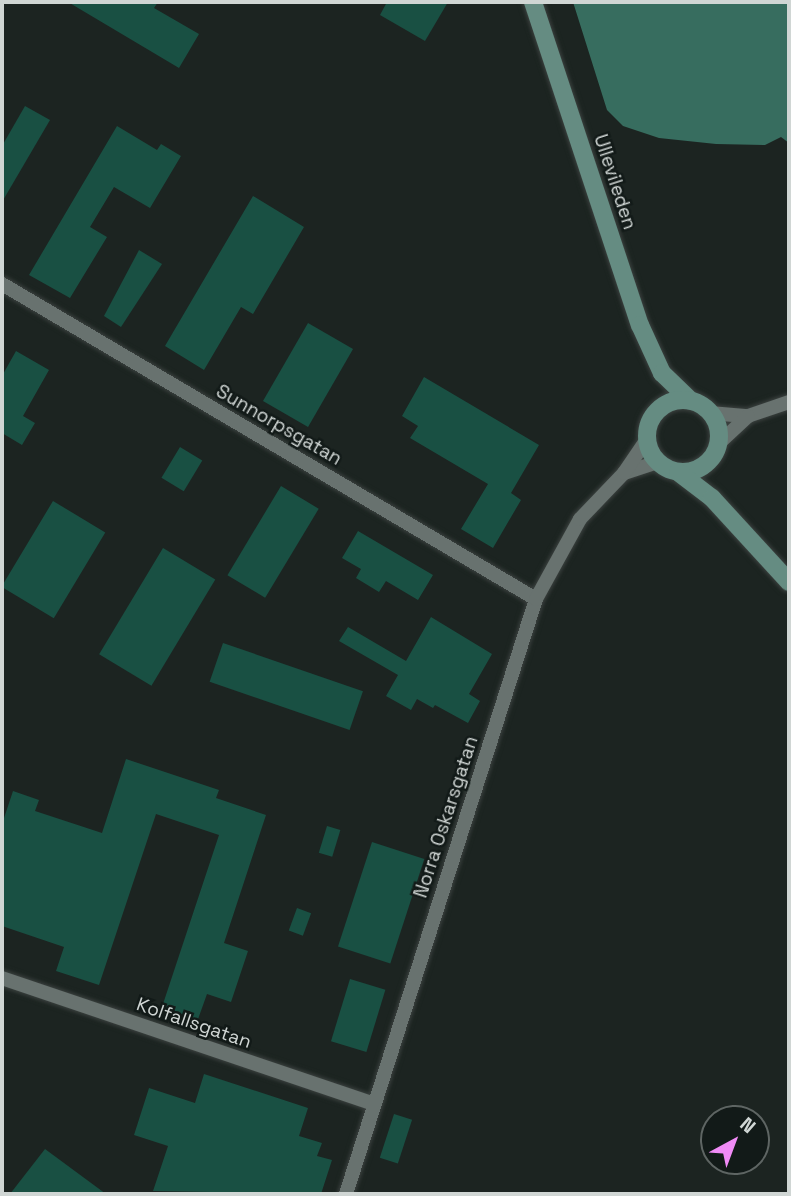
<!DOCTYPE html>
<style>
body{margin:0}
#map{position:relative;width:791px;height:1196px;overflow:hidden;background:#1c2421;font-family:"Space Grotesk",sans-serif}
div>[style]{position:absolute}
.water>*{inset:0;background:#376d5f}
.building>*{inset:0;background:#195043;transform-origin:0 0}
.roads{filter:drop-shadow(0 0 2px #3b413f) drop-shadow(0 0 2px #3b413f)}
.minor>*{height:14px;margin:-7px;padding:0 7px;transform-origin:7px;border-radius:7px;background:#68726f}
.secondary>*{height:18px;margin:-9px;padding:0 9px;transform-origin:9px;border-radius:9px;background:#658c82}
.secondary>.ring{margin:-9px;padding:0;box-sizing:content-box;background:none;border:18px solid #658c82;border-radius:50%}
span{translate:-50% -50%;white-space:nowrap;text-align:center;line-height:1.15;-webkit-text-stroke:5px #121a18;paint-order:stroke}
.street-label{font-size:19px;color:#d0d6d4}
.frame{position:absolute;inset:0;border:4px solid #d0d6d4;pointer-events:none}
.north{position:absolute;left:700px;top:1105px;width:70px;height:70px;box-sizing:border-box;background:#121a18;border:2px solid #5e6563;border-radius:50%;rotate:41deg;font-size:19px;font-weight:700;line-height:28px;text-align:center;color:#d0d6d4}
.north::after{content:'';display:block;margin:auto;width:24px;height:32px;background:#f08bf6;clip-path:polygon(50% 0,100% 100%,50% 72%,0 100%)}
</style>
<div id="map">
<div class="water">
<i style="clip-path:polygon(573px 2px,789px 2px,789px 143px,781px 137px,765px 145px,716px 144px,659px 138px,623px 126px,607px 110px)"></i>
</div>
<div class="building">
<i style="clip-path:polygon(68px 2px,158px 2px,154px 8px,199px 34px,179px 68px)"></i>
<i style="clip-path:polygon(387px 2px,448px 2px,425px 41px,380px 15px)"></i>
<i style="clip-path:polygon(25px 106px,50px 120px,2px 202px,2px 146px)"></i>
<i style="clip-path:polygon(117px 126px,157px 150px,161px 144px,181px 156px,150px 208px,114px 187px,90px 227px,107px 237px,70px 298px,29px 275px)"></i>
<i style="clip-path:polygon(253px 196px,304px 227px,253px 314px,241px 307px,204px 370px,165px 346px)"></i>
<i style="clip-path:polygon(139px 250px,162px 264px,121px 327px,104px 316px)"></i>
<i style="left:308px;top:323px;width:52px;height:90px;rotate:30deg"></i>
<i style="clip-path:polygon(16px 351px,49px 370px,23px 416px,35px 423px,22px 445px,2px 433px,2px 376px)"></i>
<i style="clip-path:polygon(424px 377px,539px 445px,511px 493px,521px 500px,493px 548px,461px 529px,488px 484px,410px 438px,418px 426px,402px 416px)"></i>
<i style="left:180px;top:447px;width:26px;height:36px;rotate:31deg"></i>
<i style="left:281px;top:486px;width:44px;height:104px;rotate:31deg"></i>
<i style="left:53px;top:501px;width:61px;height:100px;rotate:31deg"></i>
<i style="clip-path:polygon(358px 531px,433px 575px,418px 600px,386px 581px,379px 592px,356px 578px,361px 569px,342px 558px)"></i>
<i style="left:163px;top:548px;width:61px;height:124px;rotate:31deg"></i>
<i style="clip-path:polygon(431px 617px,492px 654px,469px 694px,480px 701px,468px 723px,435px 705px,433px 708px,417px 699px,411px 710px,386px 696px,398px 675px,339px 641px,348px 627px,406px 661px)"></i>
<i style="left:223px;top:643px;width:148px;height:41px;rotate:19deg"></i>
<i style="clip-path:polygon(126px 759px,219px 790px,216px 798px,266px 815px,224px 943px,248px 951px,231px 1002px,207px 994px,197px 1022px,161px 1010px,219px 835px,156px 814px,99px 985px,56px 971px,64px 947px,2px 926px,2px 824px,13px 791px,39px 800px,35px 811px,102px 833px)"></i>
<i style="left:327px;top:826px;width:14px;height:28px;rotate:17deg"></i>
<i style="left:372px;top:842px;width:55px;height:110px;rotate:18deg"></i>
<i style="left:297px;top:908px;width:15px;height:24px;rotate:20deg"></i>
<i style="left:350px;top:979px;width:37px;height:65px;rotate:17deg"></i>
<i style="clip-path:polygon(204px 1074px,308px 1108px,299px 1136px,322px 1143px,317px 1156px,332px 1160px,321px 1194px,153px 1191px,168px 1146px,134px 1135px,149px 1088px,195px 1103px)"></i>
<i style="left:394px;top:1114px;width:19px;height:46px;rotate:18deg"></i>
<i style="clip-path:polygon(45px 1149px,106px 1194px,10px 1194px)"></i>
</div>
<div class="roads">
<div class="minor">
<i style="left:2px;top:284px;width:620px;rotate:30.54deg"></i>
<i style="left:710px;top:413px;width:38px;rotate:5deg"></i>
<i style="left:748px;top:416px;width:43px;rotate:-18.9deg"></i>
<i style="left:717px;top:445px;width:42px;rotate:-43.1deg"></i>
<i style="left:624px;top:473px;width:36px;rotate:-18deg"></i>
<i style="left:2px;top:978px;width:393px;rotate:18.7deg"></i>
<i style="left:346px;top:1194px;width:625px;rotate:-72.29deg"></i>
<i style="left:536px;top:599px;width:91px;rotate:-61.2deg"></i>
<i style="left:580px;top:519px;width:64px;rotate:-46.3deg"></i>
<i style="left:624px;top:473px;width:41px;rotate:-55.9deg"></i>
</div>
<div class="secondary">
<i style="left:533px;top:2px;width:340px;rotate:71.7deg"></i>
<i style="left:640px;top:325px;width:53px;rotate:65.4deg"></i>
<i style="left:662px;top:373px;width:40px;rotate:44deg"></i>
<i class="ring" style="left:647px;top:400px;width:54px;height:54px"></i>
<i style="left:678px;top:472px;width:43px;rotate:37.4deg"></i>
<i style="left:712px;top:498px;width:114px;rotate:47.5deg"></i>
</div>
</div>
<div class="street-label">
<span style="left:615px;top:182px;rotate:72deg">Ullevileden</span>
<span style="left:279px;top:425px;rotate:30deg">Sunnorpsgatan</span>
<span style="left:446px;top:817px;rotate:-72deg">Norra Oskarsgatan</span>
<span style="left:194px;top:1023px;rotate:19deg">Kolfallsgatan</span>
</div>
<div class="frame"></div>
<div class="north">N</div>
</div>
